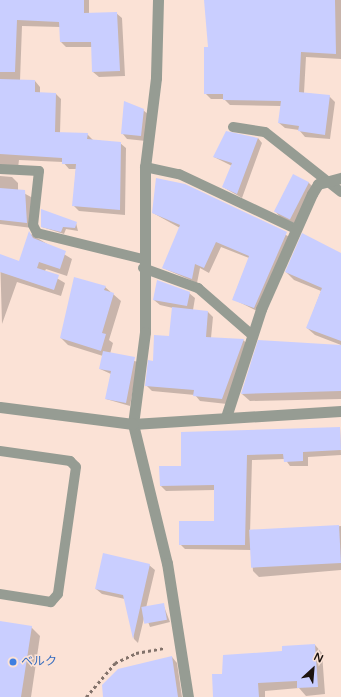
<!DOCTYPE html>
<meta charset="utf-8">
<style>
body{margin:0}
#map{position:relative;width:341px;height:697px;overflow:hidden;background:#fbe2d6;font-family:"Varela Round","Noto Sans JP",sans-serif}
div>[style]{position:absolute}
.shadow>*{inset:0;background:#0003}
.building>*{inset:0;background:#c9ceff;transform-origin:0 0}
.path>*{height:2.5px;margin-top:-1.25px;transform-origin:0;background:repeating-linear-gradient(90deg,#82726a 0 3px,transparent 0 6px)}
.service>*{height:10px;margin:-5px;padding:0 5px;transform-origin:5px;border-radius:5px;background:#969c93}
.minor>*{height:11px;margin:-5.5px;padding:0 5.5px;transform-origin:5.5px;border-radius:5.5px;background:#969c93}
.tertiary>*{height:11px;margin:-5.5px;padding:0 5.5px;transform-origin:5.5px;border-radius:5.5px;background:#969c93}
.dots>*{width:11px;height:11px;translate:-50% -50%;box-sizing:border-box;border:2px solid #fbe2d6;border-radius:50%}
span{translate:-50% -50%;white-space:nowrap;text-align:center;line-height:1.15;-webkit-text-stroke:3px #fbe2d6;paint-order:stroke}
.shop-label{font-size:12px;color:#366cbe}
.left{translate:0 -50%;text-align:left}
.north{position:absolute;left:293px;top:649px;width:40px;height:40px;-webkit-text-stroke:3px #fbe2d6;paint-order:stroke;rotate:26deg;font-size:11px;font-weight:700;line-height:16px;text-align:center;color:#1c130f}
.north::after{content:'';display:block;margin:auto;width:14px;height:18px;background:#1c130f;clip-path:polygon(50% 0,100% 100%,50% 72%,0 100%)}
</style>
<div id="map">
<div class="shadow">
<i style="clip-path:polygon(0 0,89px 0,89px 14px,116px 13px,122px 18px,125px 76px,99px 77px,93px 72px,92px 47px,66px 47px,61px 42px,60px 27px,22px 26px,20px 81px,35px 81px,40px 87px,40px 93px,56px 94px,61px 99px,60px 133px,87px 134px,93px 140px,120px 143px,126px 148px,125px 215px,79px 211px,73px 205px,76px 169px,69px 169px,63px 162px,19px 160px,18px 168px,0 173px)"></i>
<i style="clip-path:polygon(205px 0,341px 0,341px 59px,306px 57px,304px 93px,329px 96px,335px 102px,330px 139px,305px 137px,299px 130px,285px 128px,279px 123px,281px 106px,230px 105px,224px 99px,211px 99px,205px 93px,209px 48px)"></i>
<i style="clip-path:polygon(143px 110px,149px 115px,146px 141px,127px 139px,122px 133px)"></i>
<i style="clip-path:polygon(258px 138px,262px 143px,242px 198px,223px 187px,232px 166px,214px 157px)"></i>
<i style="clip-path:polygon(0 176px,12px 177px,18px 183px,18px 190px,31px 197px,32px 228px,0 224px)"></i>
<i style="clip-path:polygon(308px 182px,314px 188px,296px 224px,280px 217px,275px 211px)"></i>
<i style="clip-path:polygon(185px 185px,292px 238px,259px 312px,233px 299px,249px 258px,221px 247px,209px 273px,200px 268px,197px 283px,163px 268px,180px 228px,153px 213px)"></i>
<i style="clip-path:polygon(76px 223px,78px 231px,66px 229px,64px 234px,42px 227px)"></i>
<i style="clip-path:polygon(29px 233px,72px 259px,67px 276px,46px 269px,45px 271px,65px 283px,61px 296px,17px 282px,2px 324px,0 255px,20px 262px)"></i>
<i style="clip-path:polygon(341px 254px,341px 345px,315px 335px,307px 328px,321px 291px,294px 280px,286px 272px)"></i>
<i style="clip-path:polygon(105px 287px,121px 301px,109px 340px,113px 343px,110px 354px,138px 362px,130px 406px,106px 399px,111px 374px,100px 369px,103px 356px,68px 345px,61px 338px)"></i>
<i style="clip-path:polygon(189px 293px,195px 298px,193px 310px,208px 312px,213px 317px,211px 338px,243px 340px,249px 345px,227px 404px,200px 401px,195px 395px,152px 391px,146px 385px,154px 362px,170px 337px,173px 308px,160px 305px,154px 300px)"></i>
<i style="clip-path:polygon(341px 346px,341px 399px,250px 401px,242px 394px)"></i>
<i style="clip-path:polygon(340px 428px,341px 455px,308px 457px,308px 466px,290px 466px,285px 459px,252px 460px,250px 534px,341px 526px,341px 570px,259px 577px,253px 571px,251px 550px,185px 549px,180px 544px,215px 522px,215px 490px,166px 491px,161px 486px,182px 467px)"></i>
<i style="clip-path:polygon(149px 565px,155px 570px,146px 608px,163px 604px,170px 622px,150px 627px,145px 614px,138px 643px,134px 639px,125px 599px,102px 594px,96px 589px)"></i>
<i style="clip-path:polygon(0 622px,31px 627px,40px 636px,31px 697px,0 697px)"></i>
<i style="clip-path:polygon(315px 645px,322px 653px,325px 694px,306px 696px,299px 688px,265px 691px,265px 697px,214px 697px,223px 675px)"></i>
<i style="clip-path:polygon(172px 657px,177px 663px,182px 697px,104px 697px)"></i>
</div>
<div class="building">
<i style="clip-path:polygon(0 0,84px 0,84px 13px,117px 12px,120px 71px,92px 72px,91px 42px,60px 42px,59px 22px,17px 20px,15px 72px,0 72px)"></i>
<i style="clip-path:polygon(204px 0,335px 0,336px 54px,301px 52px,299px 92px,330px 95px,325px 135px,298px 131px,299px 126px,278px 123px,281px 101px,223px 100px,223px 94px,204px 94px,204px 47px,208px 47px)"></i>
<i style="clip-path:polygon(0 79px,35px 80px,35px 92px,56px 93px,55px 132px,88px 133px,87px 139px,121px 142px,120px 210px,72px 206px,76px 164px,62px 164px,62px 158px,0 154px)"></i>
<i style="clip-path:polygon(124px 101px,144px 109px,141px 136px,121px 134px)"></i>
<i style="clip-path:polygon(226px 131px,258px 138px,237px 194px,222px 187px,232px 163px,213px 157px)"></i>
<i style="left:293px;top:174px;width:18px;height:42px;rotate:27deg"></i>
<i style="clip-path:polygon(156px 178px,185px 184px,287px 232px,254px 308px,232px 300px,249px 256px,216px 242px,204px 268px,195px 264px,192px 279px,162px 268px,180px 225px,152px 213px)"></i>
<i style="clip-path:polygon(0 188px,25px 190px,27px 223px,0 220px)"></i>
<i style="clip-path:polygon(41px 209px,77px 222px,75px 228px,63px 227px,61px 232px,41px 227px)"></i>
<i style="clip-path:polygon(29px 231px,33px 238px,66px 251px,60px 269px,39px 262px,37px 268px,59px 275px,54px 290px,0 272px,0 254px,19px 261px)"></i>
<i style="clip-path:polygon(302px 233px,341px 253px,341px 341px,306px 328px,322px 288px,285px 272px)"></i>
<i style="clip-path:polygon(74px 277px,106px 286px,104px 290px,114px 293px,102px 333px,106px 334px,101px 351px,60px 338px)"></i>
<i style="clip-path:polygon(157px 280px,190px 292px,187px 306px,153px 300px)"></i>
<i style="clip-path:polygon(172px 307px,208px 311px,206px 337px,244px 339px,222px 399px,193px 396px,194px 390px,145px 386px,148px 360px,153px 361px,154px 335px,169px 336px)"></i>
<i style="clip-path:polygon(258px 340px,341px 345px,341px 391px,241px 394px)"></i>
<i style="clip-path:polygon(103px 351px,135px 357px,126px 403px,105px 399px,111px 371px,99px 369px)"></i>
<i style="clip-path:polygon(340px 427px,341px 450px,303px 452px,303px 461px,284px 462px,283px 454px,247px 455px,245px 545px,179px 545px,179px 521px,214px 521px,214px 485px,160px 486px,159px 466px,181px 466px,181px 432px)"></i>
<i style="left:339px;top:525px;width:38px;height:90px;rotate:87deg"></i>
<i style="clip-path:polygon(103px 553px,150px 564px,133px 639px,123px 595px,95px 589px)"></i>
<i style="left:164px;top:603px;width:17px;height:23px;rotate:80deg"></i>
<i style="clip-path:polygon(0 621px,32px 626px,21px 697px,0 697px)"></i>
<i style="clip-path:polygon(315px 644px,318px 687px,297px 688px,297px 681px,258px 683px,259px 697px,213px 697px,212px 674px,222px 674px,223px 655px,282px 651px,282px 646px)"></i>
<i style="clip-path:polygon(172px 656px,178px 697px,103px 697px,102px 685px,118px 669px)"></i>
</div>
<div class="path">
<i style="left:86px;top:697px;width:45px;rotate:-49.5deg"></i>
<i style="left:115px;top:663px;width:23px;rotate:-25deg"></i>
<i style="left:136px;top:653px;width:28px;rotate:-10deg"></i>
</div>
<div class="service">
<i style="left:233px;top:127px;width:32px;rotate:9deg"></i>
<i style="left:265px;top:132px;width:97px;rotate:38.3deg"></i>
<i style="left:145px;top:167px;width:35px;rotate:12deg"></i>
<i style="left:179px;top:174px;width:129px;rotate:25.2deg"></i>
<i style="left:0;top:169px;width:39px;rotate:3deg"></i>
<i style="left:39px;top:171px;width:54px;rotate:96.3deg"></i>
<i style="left:33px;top:225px;width:9px;rotate:63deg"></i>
<i style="left:37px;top:233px;width:109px;rotate:13.8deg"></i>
<i style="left:143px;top:268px;width:59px;rotate:20deg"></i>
<i style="left:198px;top:288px;width:72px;rotate:41deg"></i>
<i style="left:0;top:451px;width:71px;rotate:8.1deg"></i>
<i style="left:70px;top:461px;width:8px;rotate:45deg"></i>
<i style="left:76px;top:467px;width:128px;rotate:98.1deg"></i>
<i style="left:58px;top:594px;width:11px;rotate:131deg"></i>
<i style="left:51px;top:602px;width:52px;rotate:-171.1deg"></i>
</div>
<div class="minor">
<i style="left:158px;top:0;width:78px;rotate:91.5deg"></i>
<i style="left:156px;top:78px;width:90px;rotate:97deg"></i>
<i style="left:145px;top:167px;width:165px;rotate:90deg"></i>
<i style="left:145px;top:332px;width:93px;rotate:97.4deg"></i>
<i style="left:133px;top:424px;width:143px;rotate:76.3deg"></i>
<i style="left:167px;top:563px;width:136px;rotate:81.1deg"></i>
<i style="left:226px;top:417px;width:114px;rotate:-72deg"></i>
<i style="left:261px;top:309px;width:126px;rotate:-66.1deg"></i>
<i style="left:312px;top:194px;width:12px;rotate:-59deg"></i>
<i style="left:318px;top:184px;width:24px;rotate:-15deg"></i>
<i style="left:133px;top:424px;width:208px;rotate:-3.6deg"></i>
</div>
<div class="tertiary">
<i style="left:0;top:407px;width:134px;rotate:7.3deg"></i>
</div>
<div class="dots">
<i style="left:13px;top:662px;background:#3f7fe0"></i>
</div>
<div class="shop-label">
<span class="left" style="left:21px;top:662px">ベルク</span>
</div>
<div class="north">N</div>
</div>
